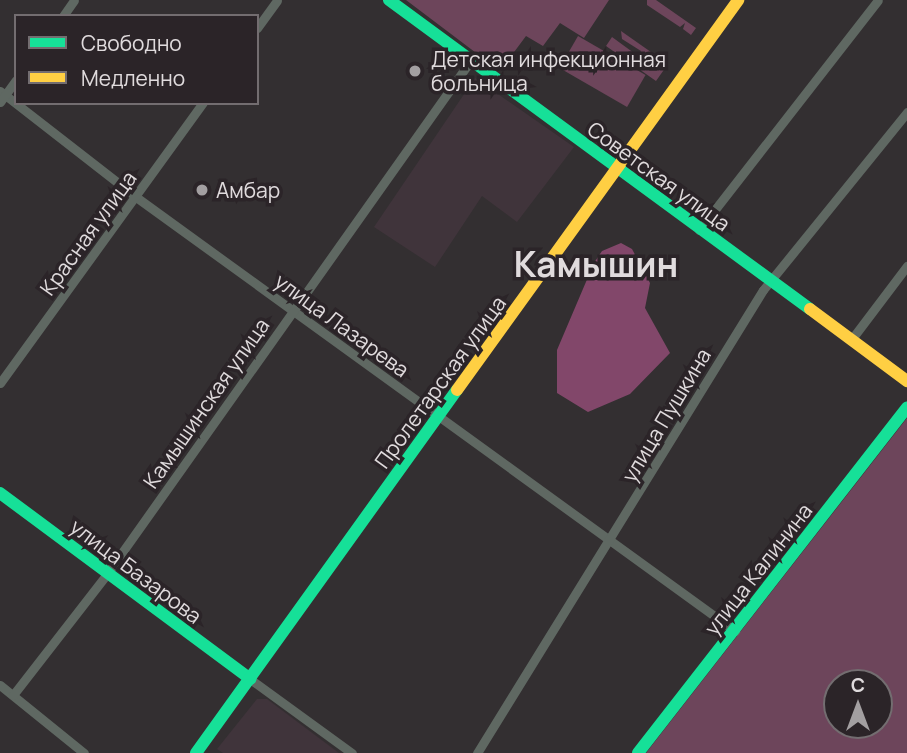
<!DOCTYPE html>
<meta charset="utf-8">
<style>
body{margin:0}
#map{position:relative;width:907px;height:753px;overflow:hidden;background:#332f31;font-family:Manrope,sans-serif}
div>[style]{position:absolute}
.built>*{inset:0;background:#40343b}
.green>*{inset:0;background:#6d455b;transform-origin:0 0}
.forest>*{inset:0;background:#82476a}
.street>*{height:9px;margin:-4.5px;padding:0 4.5px;transform-origin:4.5px;border-radius:4.5px;background:#5f6862}
.fast>*{height:12px;margin:-6px;padding:0 6px;transform-origin:6px;border-radius:6px;background:#16e098}
.slow>*{height:12px;margin:-6px;padding:0 6px;transform-origin:6px;border-radius:6px;background:#ffcf43}
.dots>*{width:19px;height:19px;translate:-50% -50%;box-sizing:border-box;border:4px solid #2b2428;border-radius:50%}
span{translate:-50% -50%;white-space:nowrap;text-align:center;line-height:1.15;-webkit-text-stroke:7px #2b2428;paint-order:stroke}
.poi-label{font-size:21px;color:#e0dbdd}
.left{translate:0 -50%;text-align:left}
.street-label{font-size:21px;color:#e0dbdd}
.town-label{font-size:35px;color:#e0dbdd;font-weight:700}
.legend{position:absolute;left:14px;top:14px;width:245px;height:91px;box-sizing:border-box;background:#2b2428;border:2px solid #736d70;margin:0;padding:9px 12px;list-style:none;font-size:21px;color:#e0dbdd}
.legend li{display:flex;align-items:center;gap:14px;height:35px}
.legend b{width:35px;border:2px solid #736d70}
.north{position:absolute;left:823px;top:669px;width:70px;height:70px;box-sizing:border-box;background:#2b2428;border:2px solid #736d70;border-radius:50%;rotate:0deg;font-size:19px;font-weight:700;line-height:28px;text-align:center;color:#e0dbdd}
.north::after{content:'';display:block;margin:auto;width:24px;height:32px;background:#a39fa1;clip-path:polygon(50% 0,100% 100%,50% 72%,0 100%)}
</style>
<div id="map">
<div class="built">
<i style="clip-path:polygon(475px 78px,574px 147px,517px 222px,482px 196px,435px 267px,374px 227px)"></i>
<i style="clip-path:polygon(257px 699px,267px 699px,339px 753px,223px 753px,217px 749px)"></i>
</div>
<div class="green">
<i style="clip-path:polygon(406px 0,609px 0,584px 38px,560px 23px,543px 46px,526px 36px,500px 71px)"></i>
<i style="clip-path:polygon(647px 0,656px 0,696px 28px,691px 35px,683px 29px,685px 23px,680px 27px,647px 5px)"></i>
<i style="clip-path:polygon(621px 31px,668px 64px,656px 81px,606px 46px,612px 37px,638px 56px,641px 51px,622px 39px)"></i>
<i style="left:578px;top:36px;width:78px;height:37px;rotate:30deg"></i>
<i style="clip-path:polygon(evenodd,907px 418px,907px 753px,646px 753px,907px 418px,837px 683px,879px 683px,879px 725px,837px 725px,837px 683px)"></i>
</div>
<div class="forest">
<i style="clip-path:polygon(621px 243px,632px 249px,650px 283px,645px 308px,670px 353px,630px 394px,588px 412px,557px 393px,557px 350px,594px 263px,602px 251px)"></i>
</div>
<div class="street">
<i style="left:63px;top:16px;width:19px;rotate:-55deg"></i>
<i style="left:257px;top:28px;width:34px;rotate:-54deg"></i>
<i style="left:0;top:91px;width:172px;rotate:37.9deg"></i>
<i style="left:136px;top:197px;width:740px;rotate:35.92deg"></i>
<i style="left:0;top:102px;width:27px;rotate:-54deg"></i>
<i style="left:699px;top:230px;width:291px;rotate:-52.1deg"></i>
<i style="left:851px;top:340px;width:93px;rotate:-52.9deg"></i>
<i style="left:0;top:383px;width:346px;rotate:-54.1deg"></i>
<i style="left:250px;top:679px;width:126px;rotate:36deg"></i>
<i style="left:0;top:685px;width:108px;rotate:39deg"></i>
<i style="left:13px;top:695px;width:152px;rotate:-52.2deg"></i>
<i style="left:106px;top:575px;width:631px;rotate:-54.67deg"></i>
<i style="left:477px;top:753px;width:544px;rotate:-58.3deg"></i>
<i style="left:763px;top:290px;width:229px;rotate:-51deg"></i>
</div>
<div class="fast">
<i style="left:389px;top:0;width:522px;rotate:36.28deg"></i>
<i style="left:0;top:493px;width:312px;rotate:36.6deg"></i>
<i style="left:196px;top:753px;width:447px;rotate:-54.3deg"></i>
<i style="left:638px;top:753px;width:438px;rotate:-52.1deg"></i>
</div>
<div class="slow">
<i style="left:810px;top:309px;width:121px;rotate:36.6deg"></i>
<i style="left:457px;top:390px;width:481px;rotate:-54.2deg"></i>
</div>
<div class="dots">
<i style="left:415px;top:71px;background:#a39fa1"></i>
<i style="left:202px;top:190px;background:#a39fa1"></i>
</div>
<div class="poi-label">
<span class="left" style="left:431px;top:71px">Детская инфекционная<br>больница</span>
<span class="left" style="left:216px;top:190px">Амбар</span>
</div>
<div class="street-label">
<span style="left:659px;top:176px;rotate:36deg">Советская улица</span>
<span style="left:88px;top:233px;rotate:-54deg">Красная улица</span>
<span style="left:342px;top:325px;rotate:36deg">улица Лазарева</span>
<span style="left:440px;top:382px;rotate:-54deg">Пролетарская улица</span>
<span style="left:206px;top:403px;rotate:-55deg">Камышинская улица</span>
<span style="left:666px;top:415px;rotate:-59deg">улица Пушкина</span>
<span style="left:758px;top:569px;rotate:-52deg">улица Калинина</span>
<span style="left:136px;top:571px;rotate:37deg">улица Базарова</span>
</div>
<div class="town-label">
<span style="left:596px;top:264px">Камышин</span>
</div>
<ul class="legend">
<li><b style="height:9px;background:#16e098"></b>Свободно</li>
<li><b style="height:9px;background:#ffcf43"></b>Медленно</li>
</ul>
<div class="north">С</div>
</div>
